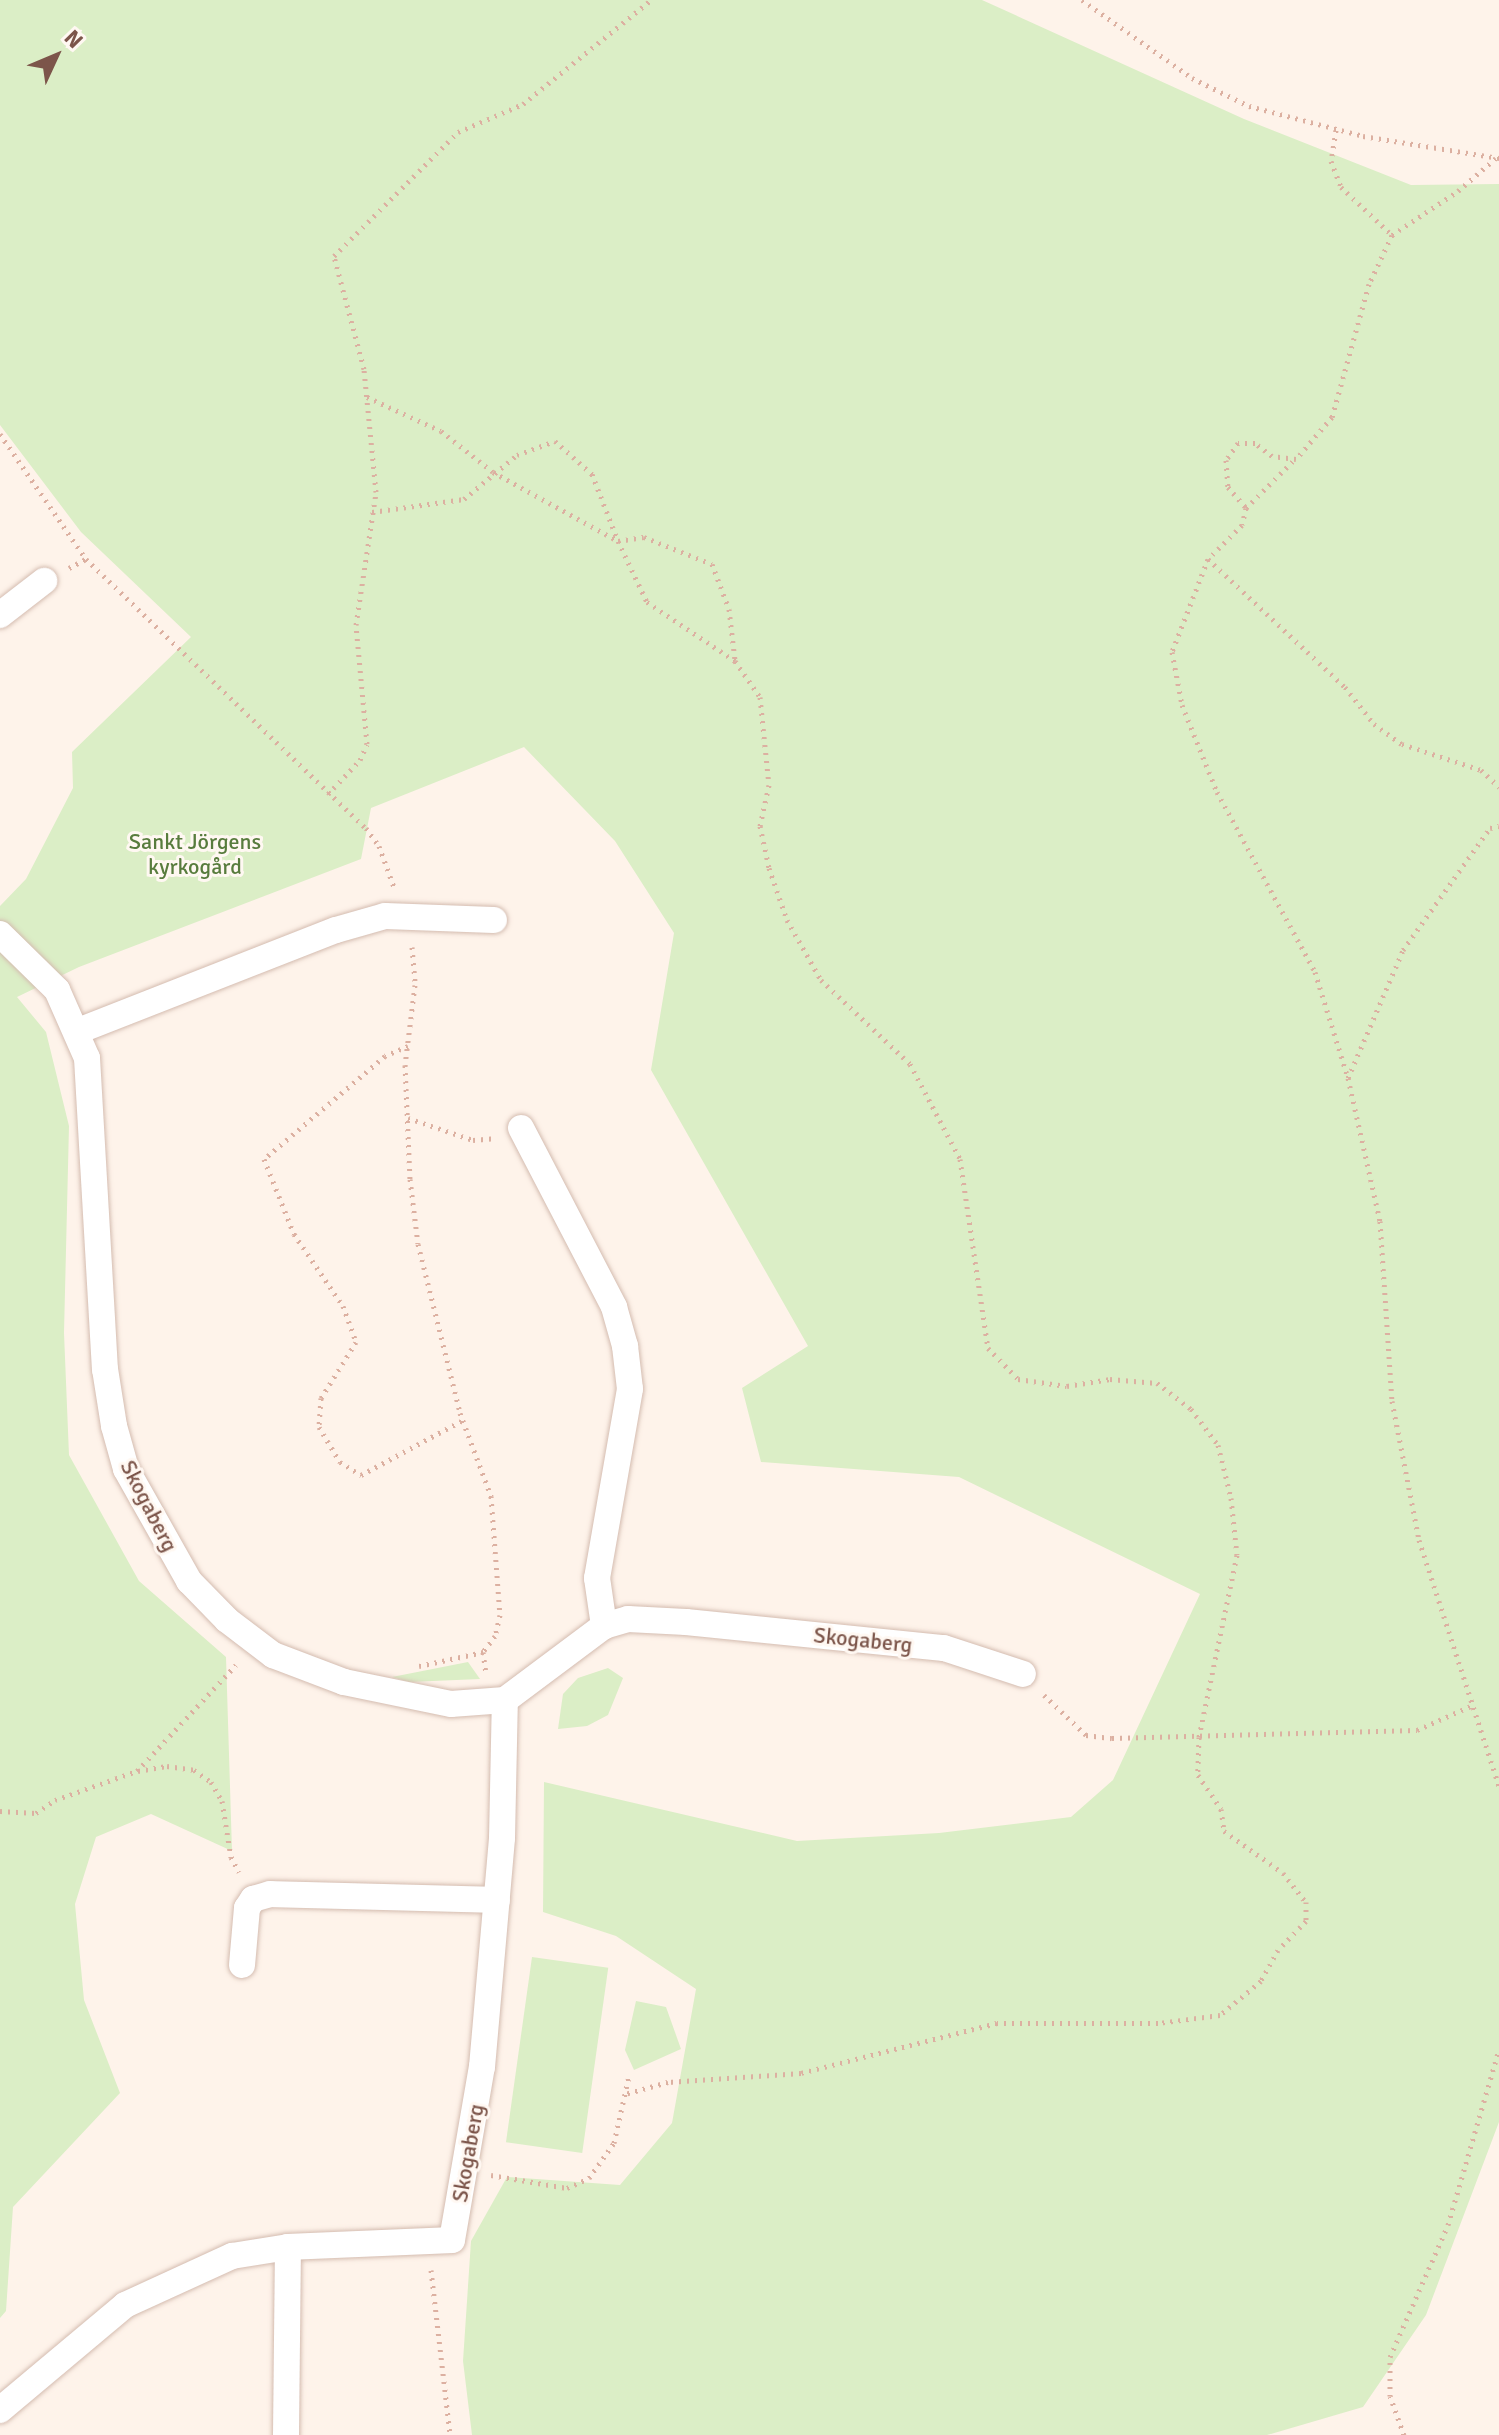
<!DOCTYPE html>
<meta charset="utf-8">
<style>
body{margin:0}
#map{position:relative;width:1499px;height:2435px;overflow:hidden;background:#fef3ea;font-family:Signika,sans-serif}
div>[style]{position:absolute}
.green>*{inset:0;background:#dbeec6;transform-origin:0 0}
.path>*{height:5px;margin-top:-2.5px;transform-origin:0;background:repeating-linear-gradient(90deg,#dcb0a1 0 2px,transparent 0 8px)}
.roads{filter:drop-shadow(0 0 2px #d4bcb0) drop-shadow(0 0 2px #d4bcb0)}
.minor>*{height:26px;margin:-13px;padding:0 13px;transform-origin:13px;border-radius:13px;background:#fff}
span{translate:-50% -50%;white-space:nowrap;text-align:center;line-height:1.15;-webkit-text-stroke:6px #fff8f2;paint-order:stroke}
.park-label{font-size:22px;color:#587c3d}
.street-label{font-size:22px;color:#7c554a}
.north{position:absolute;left:16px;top:16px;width:80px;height:80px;-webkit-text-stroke:6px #fff8f2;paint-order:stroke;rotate:46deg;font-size:22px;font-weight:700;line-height:32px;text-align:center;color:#7c554a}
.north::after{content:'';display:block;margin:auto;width:28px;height:36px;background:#7c554a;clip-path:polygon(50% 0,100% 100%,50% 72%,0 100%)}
</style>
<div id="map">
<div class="green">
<i style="clip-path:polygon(0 0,982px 0,1244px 119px,1411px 185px,1499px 184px,1499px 2122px,1426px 2315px,1363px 2407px,1267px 2435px,472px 2435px,463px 2361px,471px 2241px,507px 2177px,620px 2185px,672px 2123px,696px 1989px,616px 1936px,543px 1912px,544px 1782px,797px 1841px,939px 1833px,1071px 1817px,1113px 1780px,1200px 1594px,959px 1477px,761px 1462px,742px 1388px,808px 1346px,651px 1070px,674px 933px,615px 841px,524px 747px,371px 808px,361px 859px,79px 967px,17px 997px,46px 1032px,69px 1126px,64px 1333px,69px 1455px,139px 1581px,226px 1657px,232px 1851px,151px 1814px,96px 1837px,75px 1904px,84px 2000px,120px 2093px,13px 2207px,6px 2311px,0 2318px,0 906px,26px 879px,73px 788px,72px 752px,191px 637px,81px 532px,0 425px)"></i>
<i style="clip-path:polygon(468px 1662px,480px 1679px,409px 1682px,392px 1677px)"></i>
<i style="clip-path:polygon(608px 1668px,623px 1678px,608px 1715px,587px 1726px,558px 1729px,563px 1694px,578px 1678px)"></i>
<i style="left:532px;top:1957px;width:77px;height:187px;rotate:8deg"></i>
<i style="clip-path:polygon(636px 2001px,666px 2007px,681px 2049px,634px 2070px,625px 2050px)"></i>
</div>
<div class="path">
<i style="left:1082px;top:0;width:135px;rotate:35.3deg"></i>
<i style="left:1192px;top:78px;width:64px;rotate:26.2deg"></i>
<i style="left:1249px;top:106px;width:118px;rotate:14.7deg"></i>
<i style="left:1363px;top:136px;width:138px;rotate:9.2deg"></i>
<i style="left:1336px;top:130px;width:31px;rotate:99deg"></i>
<i style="left:1331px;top:161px;width:28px;rotate:69deg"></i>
<i style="left:1341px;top:187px;width:70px;rotate:43.3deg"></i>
<i style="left:1392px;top:235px;width:54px;rotate:115.1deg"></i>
<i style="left:1369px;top:284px;width:138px;rotate:105.5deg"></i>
<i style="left:1332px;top:417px;width:55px;rotate:130.6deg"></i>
<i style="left:1296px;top:459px;width:24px;rotate:-173deg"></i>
<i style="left:1272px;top:456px;width:21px;rotate:-143deg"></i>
<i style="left:1255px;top:443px;width:17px;rotate:180deg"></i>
<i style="left:1238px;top:443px;width:21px;rotate:125deg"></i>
<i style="left:1226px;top:460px;width:27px;rotate:86deg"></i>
<i style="left:1228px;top:487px;width:28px;rotate:49deg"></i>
<i style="left:1246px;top:508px;width:17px;rotate:103deg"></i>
<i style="left:1242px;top:525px;width:48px;rotate:135deg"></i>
<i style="left:1208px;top:559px;width:100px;rotate:111.2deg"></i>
<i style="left:1172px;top:652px;width:54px;rotate:79.3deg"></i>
<i style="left:1182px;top:705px;width:94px;rotate:68.1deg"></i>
<i style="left:1217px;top:792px;width:205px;rotate:61.4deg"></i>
<i style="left:1315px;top:972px;width:111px;rotate:72.7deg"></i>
<i style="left:1348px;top:1078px;width:147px;rotate:77.4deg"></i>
<i style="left:1380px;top:1221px;width:180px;rotate:86.2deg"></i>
<i style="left:1392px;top:1401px;width:142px;rotate:79deg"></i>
<i style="left:1419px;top:1540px;width:259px;rotate:72deg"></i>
<i style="left:1392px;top:235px;width:79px;rotate:-33.7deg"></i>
<i style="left:1458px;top:191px;width:50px;rotate:-41deg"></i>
<i style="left:367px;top:397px;width:81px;rotate:24.7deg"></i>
<i style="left:441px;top:431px;width:66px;rotate:38.3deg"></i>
<i style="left:493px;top:472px;width:143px;rotate:28.9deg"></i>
<i style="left:618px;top:541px;width:68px;rotate:64.6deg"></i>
<i style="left:647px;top:602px;width:106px;rotate:33.8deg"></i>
<i style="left:735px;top:661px;width:44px;rotate:55.2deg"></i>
<i style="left:760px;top:697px;width:88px;rotate:84.2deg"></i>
<i style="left:769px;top:785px;width:42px;rotate:102.4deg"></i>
<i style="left:760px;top:826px;width:43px;rotate:77.9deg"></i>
<i style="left:769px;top:868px;width:55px;rotate:70.9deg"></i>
<i style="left:787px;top:920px;width:69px;rotate:60.5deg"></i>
<i style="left:821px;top:980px;width:122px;rotate:43.3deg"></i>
<i style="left:910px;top:1064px;width:107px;rotate:62.2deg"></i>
<i style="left:960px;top:1159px;width:191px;rotate:81.6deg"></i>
<i style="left:988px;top:1348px;width:43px;rotate:45.9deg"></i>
<i style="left:1018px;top:1379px;width:49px;rotate:8.1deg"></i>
<i style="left:1067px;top:1386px;width:44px;rotate:-9.2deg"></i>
<i style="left:1110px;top:1379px;width:47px;rotate:4.9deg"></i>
<i style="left:1157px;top:1383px;width:43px;rotate:37.4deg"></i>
<i style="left:1191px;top:1409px;width:45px;rotate:53.1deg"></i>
<i style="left:1218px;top:1445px;width:55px;rotate:76.2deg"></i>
<i style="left:1231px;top:1498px;width:57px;rotate:84deg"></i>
<i style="left:1237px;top:1555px;width:186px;rotate:101.8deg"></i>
<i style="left:1199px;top:1737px;width:38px;rotate:92deg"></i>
<i style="left:1198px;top:1775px;width:41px;rotate:55.9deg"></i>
<i style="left:1221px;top:1809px;width:22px;rotate:82deg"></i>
<i style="left:1224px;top:1831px;width:72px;rotate:35.4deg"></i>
<i style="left:1283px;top:1873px;width:37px;rotate:52deg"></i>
<i style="left:1306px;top:1902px;width:19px;rotate:90deg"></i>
<i style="left:1306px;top:1921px;width:40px;rotate:134deg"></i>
<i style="left:1278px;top:1950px;width:35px;rotate:119deg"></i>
<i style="left:1261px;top:1981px;width:53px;rotate:140.3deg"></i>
<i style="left:1220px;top:2015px;width:63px;rotate:172.6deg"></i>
<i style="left:1158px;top:2023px;width:161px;rotate:180deg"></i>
<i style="left:997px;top:2023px;width:202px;rotate:165.7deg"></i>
<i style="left:801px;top:2073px;width:133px;rotate:176.1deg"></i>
<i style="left:668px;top:2082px;width:45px;rotate:164.4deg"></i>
<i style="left:0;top:434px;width:152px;rotate:55.5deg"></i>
<i style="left:1246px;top:508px;width:69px;rotate:-45deg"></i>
<i style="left:372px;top:512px;width:93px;rotate:-8deg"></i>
<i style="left:464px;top:499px;width:69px;rotate:-39.7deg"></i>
<i style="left:517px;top:455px;width:40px;rotate:-20.2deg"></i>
<i style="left:555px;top:441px;width:50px;rotate:41.7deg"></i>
<i style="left:592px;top:474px;width:72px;rotate:68.8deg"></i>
<i style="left:618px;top:541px;width:26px;rotate:-9deg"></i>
<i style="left:644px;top:537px;width:73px;rotate:21.7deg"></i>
<i style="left:712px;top:564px;width:48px;rotate:69.3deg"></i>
<i style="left:729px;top:609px;width:51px;rotate:83.3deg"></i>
<i style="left:1208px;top:559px;width:187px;rotate:43.1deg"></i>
<i style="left:1345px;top:687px;width:47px;rotate:51.9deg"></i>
<i style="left:1374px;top:724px;width:34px;rotate:36deg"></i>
<i style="left:1402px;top:744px;width:83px;rotate:18.2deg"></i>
<i style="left:1481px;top:770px;width:25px;rotate:43deg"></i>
<i style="left:69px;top:568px;width:19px;rotate:-28deg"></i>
<i style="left:86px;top:559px;width:388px;rotate:43.9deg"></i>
<i style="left:366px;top:828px;width:22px;rotate:54deg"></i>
<i style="left:379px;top:846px;width:44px;rotate:69.9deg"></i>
<i style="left:328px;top:794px;width:47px;rotate:-46.7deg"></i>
<i style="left:360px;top:760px;width:17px;rotate:-66deg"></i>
<i style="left:367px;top:744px;width:120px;rotate:-95.3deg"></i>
<i style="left:356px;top:625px;width:134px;rotate:-81.4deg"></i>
<i style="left:376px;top:492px;width:124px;rotate:-95.6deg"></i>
<i style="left:364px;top:369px;width:117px;rotate:-104.9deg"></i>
<i style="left:334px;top:256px;width:175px;rotate:-45deg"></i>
<i style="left:458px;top:132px;width:71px;rotate:-23.3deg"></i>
<i style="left:523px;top:104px;width:165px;rotate:-39.1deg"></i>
<i style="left:412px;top:947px;width:38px;rotate:85deg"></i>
<i style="left:415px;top:985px;width:81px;rotate:97.1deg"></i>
<i style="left:405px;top:1065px;width:114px;rotate:87.5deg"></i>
<i style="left:410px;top:1179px;width:65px;rotate:83deg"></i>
<i style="left:418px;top:1244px;width:174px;rotate:76deg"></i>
<i style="left:460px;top:1413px;width:89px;rotate:69.5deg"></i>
<i style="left:491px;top:1496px;width:119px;rotate:85.7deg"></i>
<i style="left:500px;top:1615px;width:22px;rotate:103deg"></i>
<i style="left:495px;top:1636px;width:20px;rotate:127deg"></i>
<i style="left:408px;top:1046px;width:25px;rotate:157deg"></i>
<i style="left:385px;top:1056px;width:159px;rotate:139.6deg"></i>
<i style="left:264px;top:1159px;width:81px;rotate:68.2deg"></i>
<i style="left:294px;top:1234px;width:87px;rotate:55.8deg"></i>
<i style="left:343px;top:1306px;width:38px;rotate:70deg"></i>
<i style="left:356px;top:1342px;width:66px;rotate:122deg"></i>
<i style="left:321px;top:1398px;width:29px;rotate:94deg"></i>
<i style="left:319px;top:1427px;width:41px;rotate:59deg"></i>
<i style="left:340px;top:1462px;width:25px;rotate:32deg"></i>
<i style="left:361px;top:1475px;width:116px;rotate:-28.3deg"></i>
<i style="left:1348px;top:1078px;width:139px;rotate:-66.7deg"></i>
<i style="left:1403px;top:950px;width:150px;rotate:-54.5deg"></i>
<i style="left:1490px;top:828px;width:9px;rotate:-13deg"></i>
<i style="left:408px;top:1118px;width:69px;rotate:18.7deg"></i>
<i style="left:473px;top:1140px;width:21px;rotate:-5deg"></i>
<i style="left:419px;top:1666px;width:66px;rotate:-12.3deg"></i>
<i style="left:483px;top:1652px;width:21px;rotate:82deg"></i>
<i style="left:1044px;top:1695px;width:58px;rotate:43.6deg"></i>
<i style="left:1086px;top:1735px;width:26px;rotate:7deg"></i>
<i style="left:1112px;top:1738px;width:305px;rotate:-1.5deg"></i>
<i style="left:1417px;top:1730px;width:59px;rotate:-24deg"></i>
<i style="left:138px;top:1771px;width:29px;rotate:-10deg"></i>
<i style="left:167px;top:1766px;width:27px;rotate:8deg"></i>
<i style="left:194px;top:1770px;width:21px;rotate:35deg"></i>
<i style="left:211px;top:1782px;width:22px;rotate:60deg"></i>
<i style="left:222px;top:1801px;width:57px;rotate:80.9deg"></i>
<i style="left:231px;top:1857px;width:17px;rotate:62deg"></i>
<i style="left:0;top:1811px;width:36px;rotate:3deg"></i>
<i style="left:36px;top:1813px;width:23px;rotate:-34deg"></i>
<i style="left:55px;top:1800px;width:87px;rotate:-19.5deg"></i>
<i style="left:137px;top:1771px;width:145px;rotate:-47deg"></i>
<i style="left:491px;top:2175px;width:77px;rotate:9.7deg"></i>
<i style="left:567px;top:2188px;width:24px;rotate:-24deg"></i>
<i style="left:589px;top:2178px;width:43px;rotate:-54.5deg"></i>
<i style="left:614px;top:2143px;width:69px;rotate:-77.4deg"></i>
<i style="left:431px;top:2270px;width:166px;rotate:83.4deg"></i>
<i style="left:1404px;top:2435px;width:41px;rotate:-109.7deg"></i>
<i style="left:1390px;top:2396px;width:39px;rotate:-90deg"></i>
<i style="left:1390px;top:2357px;width:144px;rotate:-66.3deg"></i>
<i style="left:1448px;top:2225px;width:183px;rotate:-73.8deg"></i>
</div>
<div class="roads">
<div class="minor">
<i style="left:0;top:615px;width:56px;rotate:-37.7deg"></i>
<i style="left:0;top:934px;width:80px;rotate:44.5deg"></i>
<i style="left:57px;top:990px;width:74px;rotate:66.2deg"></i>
<i style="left:87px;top:1058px;width:312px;rotate:86.7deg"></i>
<i style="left:105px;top:1369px;width:58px;rotate:81deg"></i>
<i style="left:114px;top:1426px;width:45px;rotate:74.4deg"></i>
<i style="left:126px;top:1469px;width:129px;rotate:60.6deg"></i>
<i style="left:189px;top:1581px;width:54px;rotate:45.7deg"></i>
<i style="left:227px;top:1620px;width:58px;rotate:37.3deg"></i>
<i style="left:273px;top:1655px;width:76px;rotate:20.8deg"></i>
<i style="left:344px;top:1682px;width:109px;rotate:11.6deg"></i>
<i style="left:451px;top:1704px;width:54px;rotate:-4.2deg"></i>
<i style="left:505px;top:1700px;width:124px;rotate:-36.8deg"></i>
<i style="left:78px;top:1031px;width:277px;rotate:-21.4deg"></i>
<i style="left:336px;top:930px;width:51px;rotate:-15.9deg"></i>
<i style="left:385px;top:916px;width:109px;rotate:2.1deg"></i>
<i style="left:521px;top:1128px;width:202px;rotate:62.5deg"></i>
<i style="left:614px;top:1307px;width:41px;rotate:74.2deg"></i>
<i style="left:625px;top:1346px;width:43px;rotate:83.4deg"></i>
<i style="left:630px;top:1389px;width:192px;rotate:99.9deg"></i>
<i style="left:597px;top:1578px;width:49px;rotate:81.7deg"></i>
<i style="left:604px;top:1626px;width:25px;rotate:-16deg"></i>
<i style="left:628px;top:1619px;width:58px;rotate:3deg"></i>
<i style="left:686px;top:1622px;width:259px;rotate:5.8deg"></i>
<i style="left:944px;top:1648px;width:83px;rotate:18.2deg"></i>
<i style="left:242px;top:1965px;width:57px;rotate:-85deg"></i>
<i style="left:247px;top:1908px;width:11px;rotate:-56deg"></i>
<i style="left:253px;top:1899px;width:18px;rotate:-16deg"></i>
<i style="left:270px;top:1894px;width:227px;rotate:1.5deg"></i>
<i style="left:0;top:2410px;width:163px;rotate:-40deg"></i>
<i style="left:125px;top:2305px;width:118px;rotate:-24.6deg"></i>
<i style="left:232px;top:2256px;width:57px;rotate:-9.1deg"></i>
<i style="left:288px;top:2247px;width:164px;rotate:-2.4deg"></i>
<i style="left:452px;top:2240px;width:176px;rotate:-80.2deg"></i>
<i style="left:482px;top:2067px;width:230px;rotate:-85deg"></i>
<i style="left:502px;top:1838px;width:138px;rotate:-88.8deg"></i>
<i style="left:286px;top:2435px;width:188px;rotate:-89.4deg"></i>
</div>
</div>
<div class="park-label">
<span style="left:195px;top:854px">Sankt Jörgens<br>kyrkogård</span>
</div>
<div class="street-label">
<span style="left:149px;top:1506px;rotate:63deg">Skogaberg</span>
<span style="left:863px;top:1640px;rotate:6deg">Skogaberg</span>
<span style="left:468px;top:2153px;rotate:-80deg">Skogaberg</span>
</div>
<div class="north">N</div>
</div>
